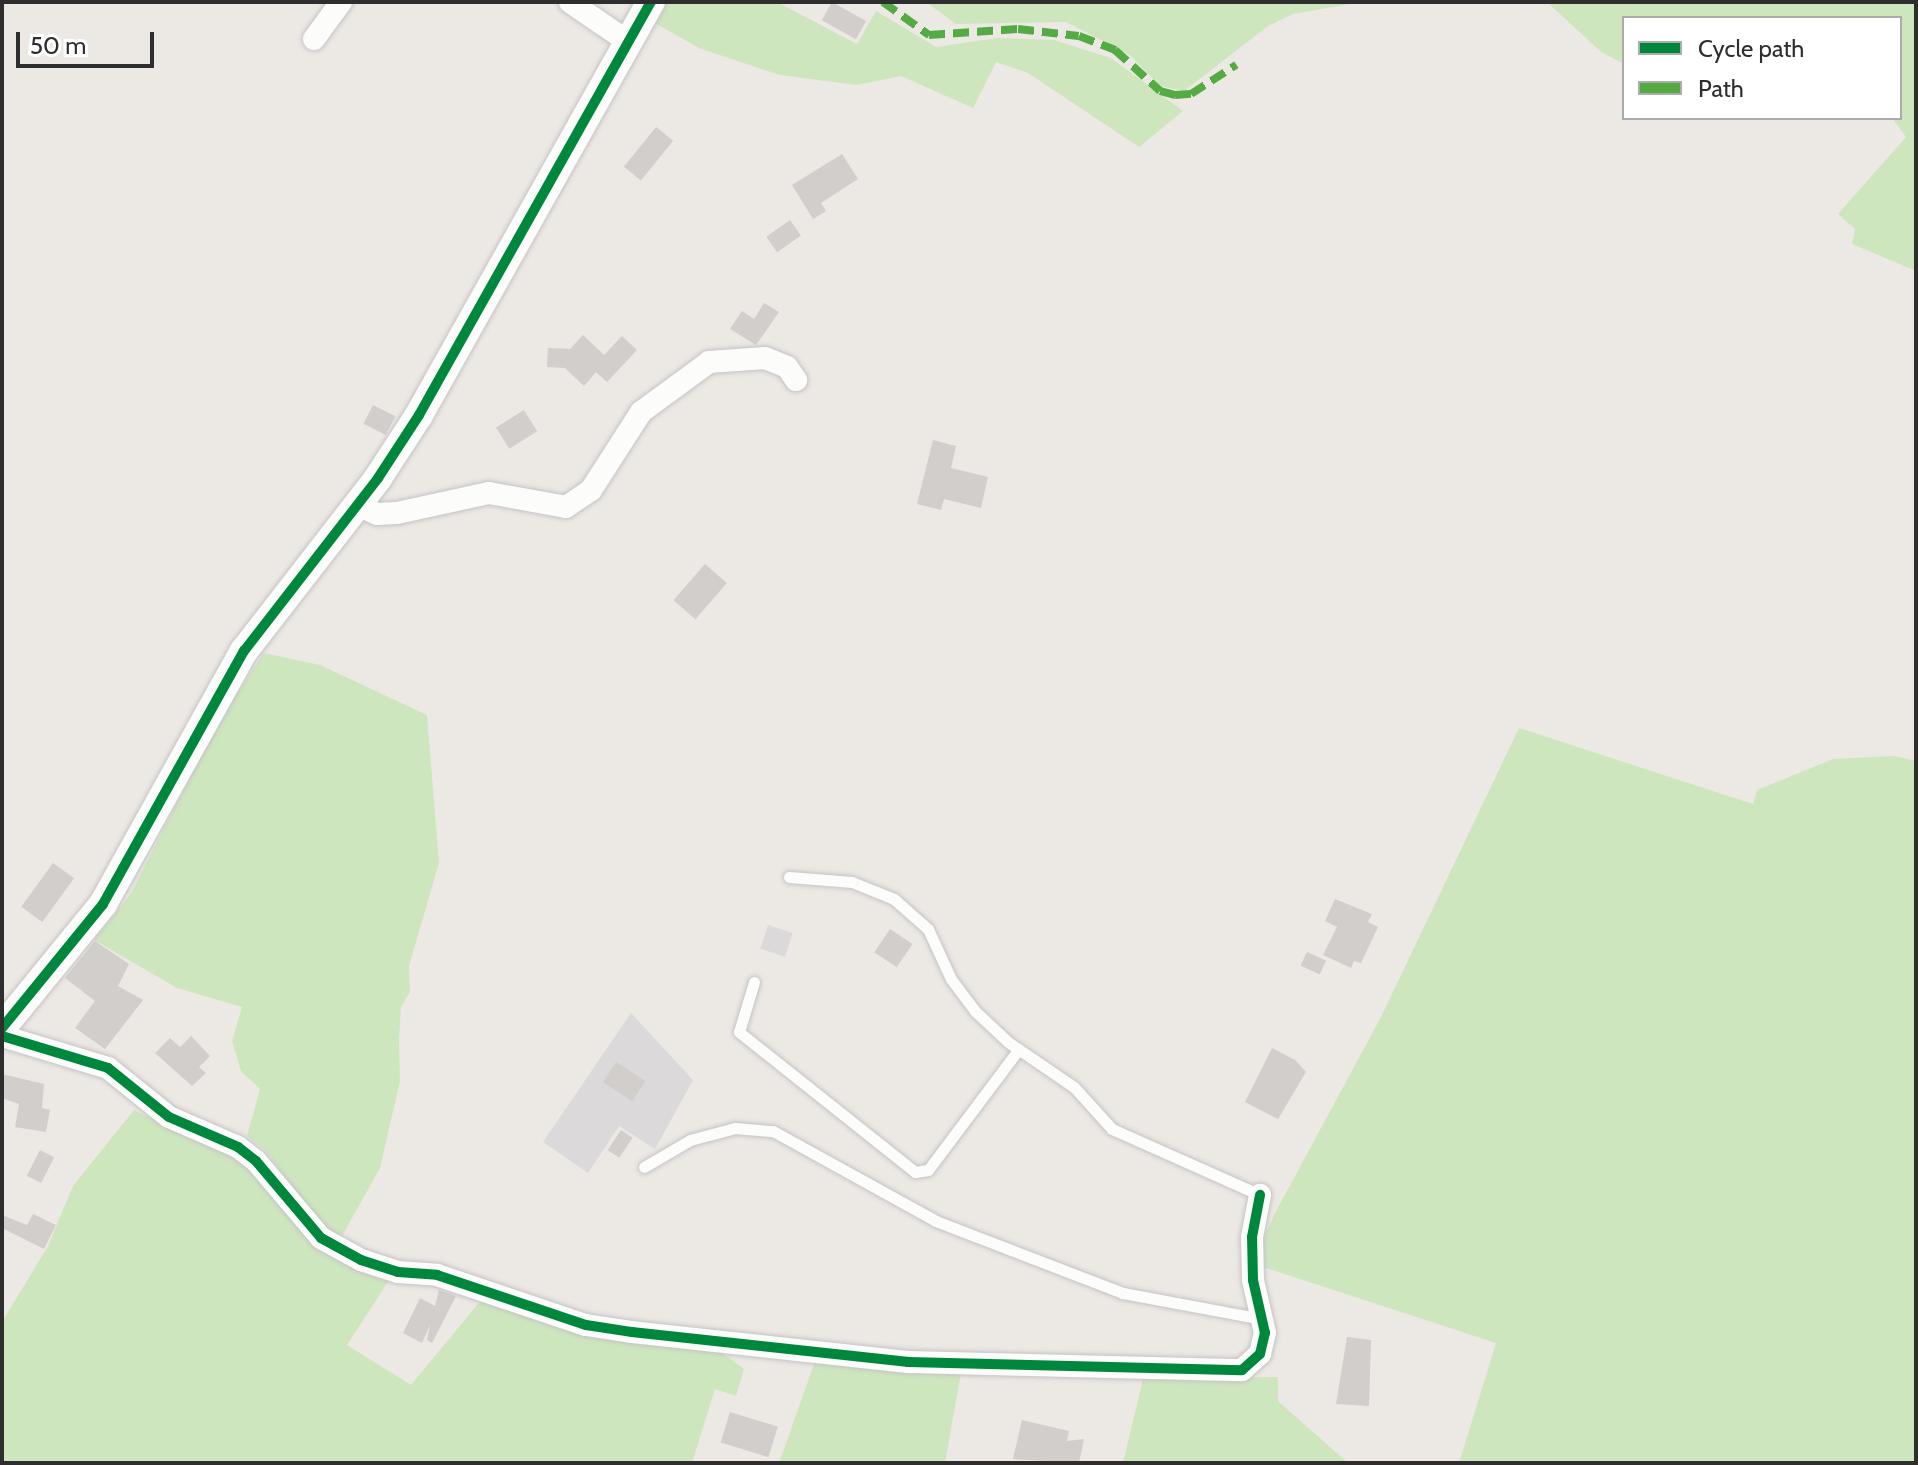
<!DOCTYPE html>
<style>
body{margin:0}
#map{position:relative;width:1918px;height:1465px;overflow:hidden;background:#ece8e4;font-family:Cabin,sans-serif}
div>[style]{position:absolute}
.industrial>*{inset:0;background:#dcd9db;transform-origin:0 0}
.green>*{inset:0;background:#cee6be}
.building>*{inset:0;background:#d1cecb;transform-origin:0 0}
.roads{filter:drop-shadow(0 0 2px #c5c4c5) drop-shadow(0 0 2px #c5c4c5)}
.service>*{height:11px;margin:-5.5px;padding:0 5.5px;transform-origin:5.5px;border-radius:5.5px;background:#fcfcfb}
.minor>*{height:22px;margin:-11px;padding:0 11px;transform-origin:11px;border-radius:11px;background:#fcfcfb}
.tertiary>*{height:28px;margin:-14px;padding:0 14px;transform-origin:14px;border-radius:14px;background:#fcfcfb}
.quiet>*{height:8px;margin-top:-4px;transform-origin:0;background:repeating-linear-gradient(90deg,#54ab44 0 16px,transparent 0 24px)}
.cycleway>*{height:10px;margin:-5px;padding:0 5px;transform-origin:5px;border-radius:5px;background:#00873e}
span{translate:-50% -50%;white-space:nowrap;text-align:center;line-height:1.15;-webkit-text-stroke:6px #fff;paint-order:stroke}
.frame{position:absolute;inset:0;border:4px solid #2e2e2e;pointer-events:none}
.legend{position:absolute;left:1622px;top:16px;width:280px;height:104px;box-sizing:border-box;background:#fff;border:2px solid #ababab;margin:0;padding:10px 14px;list-style:none;font-size:24px;color:#2e2e2e}
.legend li{display:flex;align-items:center;gap:16px;height:40px}
.legend b{width:40px;border:2px solid #ababab}
.scale{position:absolute;left:16px;top:32px;width:138px;height:36px;box-sizing:border-box;border:4px solid #2e2e2e;border-top:0;padding-left:10px;font-size:24px;line-height:28px;white-space:nowrap;color:#2e2e2e;-webkit-text-stroke:6px #fff;paint-order:stroke}
</style>
<div id="map">
<div class="industrial">
<i style="left:768px;top:925px;width:26px;height:25px;rotate:18deg"></i>
<i style="clip-path:polygon(631px 1013px,693px 1080px,655px 1149px,619px 1126px,588px 1173px,543px 1142px)"></i>
</div>
<div class="green">
<i style="clip-path:polygon(663px 2px,777px 2px,857px 44px,876px 11px,936px 47px,997px 38px,1054px 40px,1111px 58px,1183px 111px,1139px 147px,1028px 73px,996px 62px,973px 108px,901px 76px,856px 85px,780px 75px,699px 48px,653px 22px)"></i>
<i style="clip-path:polygon(926px 2px,1424px 2px,1350px 4px,1293px 14px,1268px 26px,1184px 91px,1160px 86px,1130px 55px,1066px 22px,956px 24px)"></i>
<i style="clip-path:polygon(1547px 2px,1916px 2px,1916px 271px,1852px 244px,1855px 229px,1838px 214px,1906px 137px,1892px 118px,1900px 118px,1900px 18px,1624px 18px,1624px 64px,1601px 52px)"></i>
<i style="clip-path:polygon(264px 653px,320px 665px,427px 715px,439px 863px,409px 966px,410px 992px,401px 1007px,399px 1040px,400px 1081px,380px 1168px,342px 1236px,322px 1226px,265px 1150px,247px 1136px,260px 1089px,241px 1071px,232px 1041px,242px 1007px,177px 988px,94px 940px,130px 895px,221px 717px)"></i>
<i style="clip-path:polygon(1519px 728px,1753px 804px,1757px 790px,1833px 759px,1894px 756px,1916px 761px,1916px 1463px,1459px 1463px,1496px 1343px,1260px 1266px,1261px 1245px,1274px 1215px,1381px 1017px)"></i>
<i style="clip-path:polygon(134px 1110px,190px 1138px,238px 1154px,280px 1205px,393px 1274px,347px 1345px,411px 1385px,487px 1293px,716px 1348px,744px 1369px,736px 1396px,715px 1389px,692px 1463px,2px 1463px,2px 1322px,48px 1246px,73px 1186px)"></i>
<i style="clip-path:polygon(825px 1360px,961px 1373px,945px 1463px,779px 1463px,814px 1364px)"></i>
<i style="clip-path:polygon(1278px 1377px,1278px 1401px,1348px 1463px,1123px 1463px,1143px 1379px)"></i>
</div>
<div class="building">
<i style="left:832px;top:2px;width:39px;height:21px;rotate:29deg"></i>
<i style="left:656px;top:127px;width:22px;height:51px;rotate:39deg"></i>
<i style="clip-path:polygon(842px 154px,858px 179px,821px 203px,826px 211px,813px 219px,792px 185px)"></i>
<i style="left:790px;top:220px;width:19px;height:29px;rotate:55deg"></i>
<i style="clip-path:polygon(764px 303px,779px 312px,756px 345px,730px 329px,742px 311px,754px 319px)"></i>
<i style="clip-path:polygon(583px 335px,604px 355px,622px 336px,637px 350px,607px 382px,596px 372px,584px 386px,565px 368px,547px 367px,548px 348px,570px 349px)"></i>
<i style="left:373px;top:405px;width:25px;height:21px;rotate:27deg"></i>
<i style="left:524px;top:410px;width:25px;height:33px;rotate:58deg"></i>
<i style="clip-path:polygon(933px 440px,956px 446px,951px 468px,988px 477px,981px 508px,944px 499px,941px 510px,917px 504px)"></i>
<i style="left:705px;top:564px;width:29px;height:48px;rotate:41deg"></i>
<i style="left:53px;top:863px;width:26px;height:54px;rotate:36deg"></i>
<i style="clip-path:polygon(1335px 899px,1372px 914px,1368px 922px,1378px 927px,1361px 963px,1354px 961px,1351px 968px,1323px 955px,1337px 927px,1325px 921px)"></i>
<i style="left:890px;top:929px;width:27px;height:28px;rotate:34deg"></i>
<i style="clip-path:polygon(95px 941px,129px 964px,118px 986px,143px 1000px,105px 1049px,75px 1028px,95px 1001px,65px 978px)"></i>
<i style="left:1307px;top:952px;width:21px;height:15px;rotate:25deg"></i>
<i style="clip-path:polygon(191px 1036px,210px 1056px,199px 1067px,206px 1073px,192px 1086px,155px 1053px,170px 1038px,180px 1047px)"></i>
<i style="clip-path:polygon(1272px 1048px,1295px 1060px,1306px 1072px,1278px 1119px,1245px 1102px)"></i>
<i style="left:616px;top:1062px;width:35px;height:24px;rotate:33deg"></i>
<i style="clip-path:polygon(2px 1074px,44px 1084px,42px 1108px,50px 1110px,46px 1132px,15px 1127px,19px 1104px,2px 1098px)"></i>
<i style="left:621px;top:1130px;width:14px;height:24px;rotate:34deg"></i>
<i style="left:40px;top:1150px;width:16px;height:29px;rotate:27deg"></i>
<i style="clip-path:polygon(33px 1214px,56px 1225px,44px 1249px,2px 1228px,2px 1215px,27px 1225px)"></i>
<i style="clip-path:polygon(439px 1290px,456px 1296px,432px 1343px,427px 1340px,430px 1325px,422px 1343px,403px 1333px,420px 1298px,435px 1306px)"></i>
<i style="clip-path:polygon(1347px 1337px,1371px 1340px,1369px 1406px,1336px 1404px)"></i>
<i style="left:730px;top:1412px;width:50px;height:32px;rotate:17deg"></i>
<i style="clip-path:polygon(1022px 1420px,1069px 1431px,1067px 1441px,1084px 1439px,1079px 1463px,1013px 1459px)"></i>
</div>
<div class="roads">
<div class="service">
<i style="left:789px;top:877px;width:63px;rotate:4.5deg"></i>
<i style="left:852px;top:882px;width:45px;rotate:22deg"></i>
<i style="left:894px;top:899px;width:45px;rotate:41.4deg"></i>
<i style="left:928px;top:929px;width:55px;rotate:65.3deg"></i>
<i style="left:951px;top:979px;width:40px;rotate:53deg"></i>
<i style="left:975px;top:1011px;width:45px;rotate:43.2deg"></i>
<i style="left:1008px;top:1042px;width:80px;rotate:34.3deg"></i>
<i style="left:1074px;top:1087px;width:57px;rotate:47.9deg"></i>
<i style="left:1112px;top:1129px;width:162px;rotate:24deg"></i>
<i style="left:754px;top:982px;width:52px;rotate:106.7deg"></i>
<i style="left:739px;top:1032px;width:225px;rotate:38.5deg"></i>
<i style="left:915px;top:1172px;width:13px;rotate:-9deg"></i>
<i style="left:928px;top:1170px;width:151px;rotate:-53.1deg"></i>
<i style="left:644px;top:1167px;width:53px;rotate:-30.4deg"></i>
<i style="left:690px;top:1140px;width:47px;rotate:-14.9deg"></i>
<i style="left:735px;top:1128px;width:38px;rotate:5deg"></i>
<i style="left:773px;top:1131px;width:186px;rotate:28.9deg"></i>
<i style="left:936px;top:1221px;width:200px;rotate:21.1deg"></i>
<i style="left:1123px;top:1293px;width:141px;rotate:10.6deg"></i>
</div>
<div class="minor">
<i style="left:570px;top:2px;width:73px;rotate:34.3deg"></i>
<i style="left:314px;top:39px;width:46px;rotate:-53.9deg"></i>
<i style="left:357px;top:505px;width:22px;rotate:24deg"></i>
<i style="left:377px;top:514px;width:20px;rotate:-3deg"></i>
<i style="left:397px;top:513px;width:94px;rotate:-12.3deg"></i>
<i style="left:489px;top:493px;width:78px;rotate:10.3deg"></i>
<i style="left:566px;top:507px;width:30px;rotate:-34deg"></i>
<i style="left:591px;top:490px;width:93px;rotate:-57.3deg"></i>
<i style="left:641px;top:412px;width:84px;rotate:-36.3deg"></i>
<i style="left:709px;top:362px;width:56px;rotate:-4.1deg"></i>
<i style="left:765px;top:358px;width:24px;rotate:22deg"></i>
<i style="left:787px;top:367px;width:16px;rotate:55deg"></i>
<i style="left:2px;top:1036px;width:111px;rotate:16.8deg"></i>
<i style="left:108px;top:1068px;width:78px;rotate:38.8deg"></i>
<i style="left:169px;top:1117px;width:75px;rotate:23.5deg"></i>
<i style="left:238px;top:1147px;width:23px;rotate:38deg"></i>
<i style="left:256px;top:1161px;width:101px;rotate:49.8deg"></i>
<i style="left:321px;top:1238px;width:46px;rotate:28.8deg"></i>
<i style="left:361px;top:1260px;width:39px;rotate:18deg"></i>
<i style="left:398px;top:1272px;width:39px;rotate:4deg"></i>
<i style="left:437px;top:1275px;width:157px;rotate:18.6deg"></i>
<i style="left:586px;top:1325px;width:47px;rotate:8.7deg"></i>
<i style="left:632px;top:1332px;width:278px;rotate:6.2deg"></i>
<i style="left:908px;top:1362px;width:334px;rotate:1.4deg"></i>
<i style="left:1242px;top:1370px;width:24px;rotate:-42deg"></i>
<i style="left:1260px;top:1354px;width:22px;rotate:-77deg"></i>
<i style="left:1265px;top:1333px;width:54px;rotate:-102.8deg"></i>
<i style="left:1253px;top:1280px;width:43px;rotate:-91.3deg"></i>
<i style="left:1252px;top:1237px;width:43px;rotate:-79.2deg"></i>
</div>
<div class="tertiary">
<i style="left:2px;top:1028px;width:160px;rotate:-50.8deg"></i>
<i style="left:103px;top:904px;width:290px;rotate:-60.9deg"></i>
<i style="left:244px;top:651px;width:219px;rotate:-52.2deg"></i>
<i style="left:378px;top:478px;width:75px;rotate:-56.9deg"></i>
<i style="left:419px;top:415px;width:474px;rotate:-60.7deg"></i>
</div>
</div>
<div class="quiet">
<i style="left:883px;top:2px;width:57px;rotate:35.7deg"></i>
<i style="left:929px;top:35px;width:89px;rotate:-3.9deg"></i>
<i style="left:1018px;top:29px;width:61px;rotate:6.5deg"></i>
<i style="left:1079px;top:36px;width:39px;rotate:21deg"></i>
<i style="left:1115px;top:50px;width:61px;rotate:42.3deg"></i>
<i style="left:1160px;top:91px;width:16px;rotate:15deg"></i>
<i style="left:1175px;top:95px;width:16px;rotate:-4deg"></i>
<i style="left:1191px;top:94px;width:54px;rotate:-32.8deg"></i>
</div>
<div class="cycleway">
<i style="left:2px;top:1028px;width:160px;rotate:-50.8deg"></i>
<i style="left:103px;top:904px;width:290px;rotate:-60.9deg"></i>
<i style="left:244px;top:651px;width:219px;rotate:-52.2deg"></i>
<i style="left:378px;top:478px;width:75px;rotate:-56.9deg"></i>
<i style="left:419px;top:415px;width:474px;rotate:-60.7deg"></i>
<i style="left:2px;top:1036px;width:111px;rotate:16.8deg"></i>
<i style="left:108px;top:1068px;width:78px;rotate:38.8deg"></i>
<i style="left:169px;top:1117px;width:75px;rotate:23.5deg"></i>
<i style="left:238px;top:1147px;width:23px;rotate:38deg"></i>
<i style="left:256px;top:1161px;width:101px;rotate:49.8deg"></i>
<i style="left:321px;top:1238px;width:46px;rotate:28.8deg"></i>
<i style="left:361px;top:1260px;width:39px;rotate:18deg"></i>
<i style="left:398px;top:1272px;width:39px;rotate:4deg"></i>
<i style="left:437px;top:1275px;width:157px;rotate:18.6deg"></i>
<i style="left:586px;top:1325px;width:47px;rotate:8.7deg"></i>
<i style="left:632px;top:1332px;width:278px;rotate:6.2deg"></i>
<i style="left:908px;top:1362px;width:334px;rotate:1.4deg"></i>
<i style="left:1242px;top:1370px;width:24px;rotate:-42deg"></i>
<i style="left:1260px;top:1354px;width:22px;rotate:-77deg"></i>
<i style="left:1265px;top:1333px;width:54px;rotate:-102.8deg"></i>
<i style="left:1253px;top:1280px;width:43px;rotate:-91.3deg"></i>
<i style="left:1252px;top:1237px;width:43px;rotate:-79.2deg"></i>
</div>
<div class="frame"></div>
<ul class="legend">
<li><b style="height:10px;background:#00873e"></b>Cycle path</li>
<li><b style="height:10px;background:#54ab44"></b>Path</li>
</ul>
<div class="scale">50 m</div>
</div>
